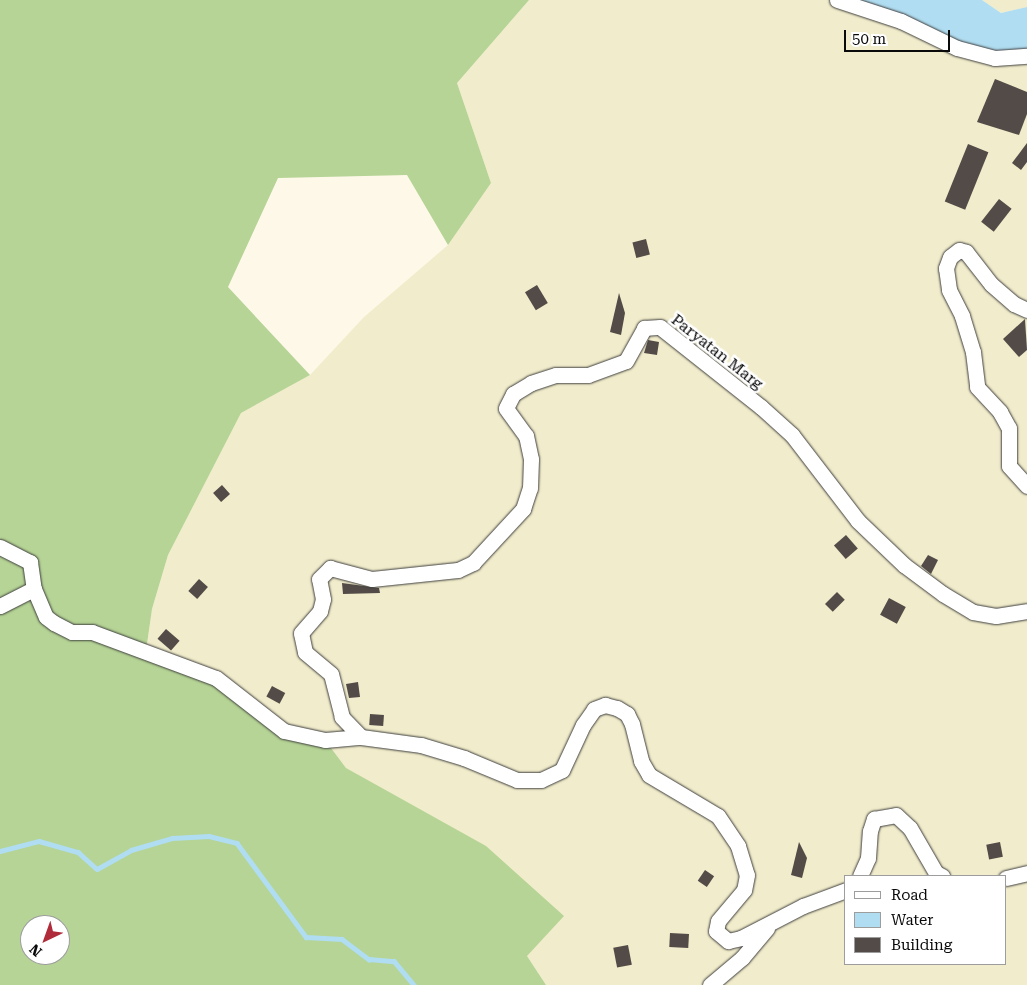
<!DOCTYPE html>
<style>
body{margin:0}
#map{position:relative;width:1027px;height:985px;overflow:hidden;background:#fef8e8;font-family:"Roboto Serif",serif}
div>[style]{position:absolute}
.farmland>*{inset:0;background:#f1eccb}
.forest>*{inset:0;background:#b5d495}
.water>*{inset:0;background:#b0ddf1}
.stream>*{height:4.5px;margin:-2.25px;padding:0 2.25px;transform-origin:2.25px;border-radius:2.25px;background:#b0ddf1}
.building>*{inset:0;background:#524b47;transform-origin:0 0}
.roads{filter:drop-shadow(0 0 1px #3d3d3d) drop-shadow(0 0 1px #3d3d3d)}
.minor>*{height:15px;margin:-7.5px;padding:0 7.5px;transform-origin:7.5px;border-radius:7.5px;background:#fff}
span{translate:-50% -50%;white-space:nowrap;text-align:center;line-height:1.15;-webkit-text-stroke:5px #fff;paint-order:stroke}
.street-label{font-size:16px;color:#0a0a0a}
.legend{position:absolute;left:844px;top:875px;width:162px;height:90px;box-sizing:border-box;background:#fff;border:1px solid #9d9d9d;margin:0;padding:6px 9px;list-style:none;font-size:15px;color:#0a0a0a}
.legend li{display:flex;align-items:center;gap:10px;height:25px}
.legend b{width:25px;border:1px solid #9d9d9d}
.north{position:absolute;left:20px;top:915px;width:50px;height:50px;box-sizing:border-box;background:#fff;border:1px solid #9d9d9d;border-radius:50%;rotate:222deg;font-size:14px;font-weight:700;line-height:20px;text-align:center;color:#0a0a0a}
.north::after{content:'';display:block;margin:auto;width:18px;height:22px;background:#b02c3a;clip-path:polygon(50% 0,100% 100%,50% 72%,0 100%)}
.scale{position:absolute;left:844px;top:30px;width:106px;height:22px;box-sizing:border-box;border:2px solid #0a0a0a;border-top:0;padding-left:6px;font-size:15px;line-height:18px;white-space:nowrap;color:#0a0a0a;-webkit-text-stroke:4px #fff;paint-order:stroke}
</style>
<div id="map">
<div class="farmland">
<i style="clip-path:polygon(evenodd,529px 0,837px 0,1027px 56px,1027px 985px,546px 985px,527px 956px,402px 801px,346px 768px,325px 740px,284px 731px,146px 652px,152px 609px,168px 555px,241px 413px,310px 375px,364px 317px,448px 245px,491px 183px,457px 83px,529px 0,846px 876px,1006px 876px,1006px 964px,846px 964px,846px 876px)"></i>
<i style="clip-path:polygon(982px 0,1027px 0,1027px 7px,1001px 13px)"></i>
</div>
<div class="forest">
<i style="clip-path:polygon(evenodd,0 0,529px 0,457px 83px,491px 183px,448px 245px,407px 175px,278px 178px,228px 287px,310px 375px,241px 413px,168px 555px,152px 609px,146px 651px,216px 678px,284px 731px,325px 740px,346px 768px,486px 846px,564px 916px,527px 956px,546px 985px,0 985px,0 0,30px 925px,60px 925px,60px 955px,30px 955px,30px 925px)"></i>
</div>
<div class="water">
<i style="clip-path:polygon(837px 0,982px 0,1001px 13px,1027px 7px,1027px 56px,995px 58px)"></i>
</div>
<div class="stream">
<i style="left:0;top:851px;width:40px;rotate:-14.4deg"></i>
<i style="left:39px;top:841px;width:41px;rotate:15.8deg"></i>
<i style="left:78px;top:852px;width:25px;rotate:42deg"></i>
<i style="left:97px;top:869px;width:39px;rotate:-29deg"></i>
<i style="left:131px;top:850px;width:43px;rotate:-16.3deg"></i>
<i style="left:172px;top:838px;width:37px;rotate:-3deg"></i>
<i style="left:209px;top:836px;width:29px;rotate:14deg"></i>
<i style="left:237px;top:843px;width:117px;rotate:53.7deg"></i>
<i style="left:306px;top:937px;width:36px;rotate:3deg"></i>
<i style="left:342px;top:939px;width:34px;rotate:37deg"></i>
<i style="left:369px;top:959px;width:25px;rotate:5deg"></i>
<i style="left:394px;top:961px;width:31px;rotate:50deg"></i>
</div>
<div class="building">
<i style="clip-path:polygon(995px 79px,1027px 92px,1027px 114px,1019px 135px,977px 122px)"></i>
<i style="clip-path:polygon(1027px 143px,1027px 162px,1021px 170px,1012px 163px)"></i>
<i style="left:968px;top:144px;width:22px;height:62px;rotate:22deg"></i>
<i style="left:999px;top:199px;width:16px;height:29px;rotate:38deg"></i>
<i style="left:646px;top:239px;width:16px;height:14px;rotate:76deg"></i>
<i style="left:537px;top:285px;width:21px;height:14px;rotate:59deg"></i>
<i style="clip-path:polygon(619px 293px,625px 313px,621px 335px,610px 332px)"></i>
<i style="clip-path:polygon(1025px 319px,1027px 350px,1019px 357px,1003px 339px)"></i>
<i style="clip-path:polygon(648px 340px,659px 342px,657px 355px,644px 353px)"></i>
<i style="left:222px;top:485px;width:12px;height:12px;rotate:48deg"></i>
<i style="left:846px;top:535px;width:18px;height:16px;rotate:49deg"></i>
<i style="clip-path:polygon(928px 555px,938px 560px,931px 574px,921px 566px)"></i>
<i style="left:199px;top:579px;width:12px;height:16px;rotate:42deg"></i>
<i style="clip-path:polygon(342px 583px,379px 588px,380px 593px,343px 594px)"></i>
<i style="left:837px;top:592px;width:11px;height:17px;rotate:45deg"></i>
<i style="left:889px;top:598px;width:19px;height:19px;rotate:28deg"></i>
<i style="left:166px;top:629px;width:18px;height:13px;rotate:41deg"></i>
<i style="clip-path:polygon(358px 682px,360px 697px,349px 698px,346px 684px)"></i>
<i style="left:272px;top:686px;width:15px;height:12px;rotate:28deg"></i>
<i style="left:370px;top:714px;width:14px;height:11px;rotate:4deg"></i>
<i style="clip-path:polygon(799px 842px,807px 858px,802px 878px,791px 875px)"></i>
<i style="left:1000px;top:842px;width:15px;height:14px;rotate:79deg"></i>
<i style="left:705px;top:870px;width:11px;height:13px;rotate:34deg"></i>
<i style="left:670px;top:933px;width:19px;height:14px;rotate:3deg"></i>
<i style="left:628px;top:945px;width:20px;height:15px;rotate:79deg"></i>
</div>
<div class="roads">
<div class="minor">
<i style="left:837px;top:0;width:67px;rotate:18.2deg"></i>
<i style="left:901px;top:21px;width:62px;rotate:25.7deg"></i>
<i style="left:957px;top:48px;width:39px;rotate:15deg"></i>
<i style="left:995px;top:58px;width:32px;rotate:-4deg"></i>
<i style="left:1027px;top:310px;width:14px;rotate:-155deg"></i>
<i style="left:1014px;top:304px;width:30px;rotate:-139deg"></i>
<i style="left:991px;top:284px;width:41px;rotate:-128deg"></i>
<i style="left:966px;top:252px;width:7px;rotate:-164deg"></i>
<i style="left:959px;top:250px;width:11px;rotate:142deg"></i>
<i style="left:950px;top:257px;width:12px;rotate:110deg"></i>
<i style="left:946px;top:268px;width:22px;rotate:82deg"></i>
<i style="left:949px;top:290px;width:29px;rotate:63deg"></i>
<i style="left:962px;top:316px;width:38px;rotate:73deg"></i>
<i style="left:973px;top:352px;width:35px;rotate:83deg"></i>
<i style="left:977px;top:387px;width:34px;rotate:47deg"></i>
<i style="left:1000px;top:412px;width:18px;rotate:61deg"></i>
<i style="left:1009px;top:428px;width:38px;rotate:90deg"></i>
<i style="left:1009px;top:466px;width:27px;rotate:48deg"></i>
<i style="left:0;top:547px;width:34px;rotate:27deg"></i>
<i style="left:30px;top:562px;width:27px;rotate:82deg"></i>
<i style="left:34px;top:589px;width:30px;rotate:67deg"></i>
<i style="left:46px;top:617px;width:10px;rotate:37deg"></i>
<i style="left:54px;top:623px;width:20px;rotate:27deg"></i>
<i style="left:72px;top:632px;width:20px"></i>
<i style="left:92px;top:632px;width:132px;rotate:20.4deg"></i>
<i style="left:216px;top:678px;width:86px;rotate:37.9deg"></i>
<i style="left:284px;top:731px;width:42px;rotate:12.4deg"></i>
<i style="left:325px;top:740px;width:36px;rotate:-5deg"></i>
<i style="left:361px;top:737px;width:61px;rotate:7.6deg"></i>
<i style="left:421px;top:745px;width:45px;rotate:16.8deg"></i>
<i style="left:464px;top:758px;width:57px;rotate:22.5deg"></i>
<i style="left:517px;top:780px;width:24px"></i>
<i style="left:541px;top:780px;width:23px;rotate:-25deg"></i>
<i style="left:562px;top:770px;width:50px;rotate:-65deg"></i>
<i style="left:583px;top:725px;width:19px;rotate:-55deg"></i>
<i style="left:594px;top:709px;width:12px;rotate:-20deg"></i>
<i style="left:605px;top:705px;width:12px;rotate:14deg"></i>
<i style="left:617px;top:708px;width:12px;rotate:31deg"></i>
<i style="left:627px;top:714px;width:11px;rotate:63deg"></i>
<i style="left:632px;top:724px;width:38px;rotate:76deg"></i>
<i style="left:641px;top:761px;width:16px;rotate:60deg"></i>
<i style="left:649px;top:775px;width:80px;rotate:30.7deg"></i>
<i style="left:718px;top:816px;width:36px;rotate:56deg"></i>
<i style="left:738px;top:846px;width:30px;rotate:73deg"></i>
<i style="left:747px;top:875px;width:15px;rotate:101deg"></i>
<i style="left:744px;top:890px;width:40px;rotate:130deg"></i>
<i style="left:718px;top:921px;width:10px;rotate:101deg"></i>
<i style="left:716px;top:931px;width:16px;rotate:40deg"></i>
<i style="left:728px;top:941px;width:13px;rotate:-13deg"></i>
<i style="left:741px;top:938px;width:70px;rotate:-27.3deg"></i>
<i style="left:803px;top:906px;width:46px;rotate:-20.4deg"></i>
<i style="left:0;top:606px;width:38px;rotate:-27deg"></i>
<i style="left:361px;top:737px;width:28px;rotate:-134deg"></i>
<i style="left:342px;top:717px;width:44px;rotate:-104.3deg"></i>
<i style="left:331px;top:674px;width:34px;rotate:-140deg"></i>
<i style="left:305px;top:652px;width:19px;rotate:-102deg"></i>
<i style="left:301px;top:633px;width:29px;rotate:-49deg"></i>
<i style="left:320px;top:611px;width:12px;rotate:-76deg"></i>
<i style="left:323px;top:599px;width:20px;rotate:-101deg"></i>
<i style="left:319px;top:579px;width:16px;rotate:-45deg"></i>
<i style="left:330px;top:568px;width:43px;rotate:14.7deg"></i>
<i style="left:372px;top:579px;width:86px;rotate:-6deg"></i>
<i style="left:458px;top:570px;width:17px;rotate:-25deg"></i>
<i style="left:473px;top:563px;width:74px;rotate:-47.2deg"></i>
<i style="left:523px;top:509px;width:22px;rotate:-72deg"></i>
<i style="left:530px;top:488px;width:29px;rotate:-88deg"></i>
<i style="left:531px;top:459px;width:24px;rotate:-102deg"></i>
<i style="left:526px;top:436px;width:34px;rotate:-126deg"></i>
<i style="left:506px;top:408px;width:16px;rotate:-63deg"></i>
<i style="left:513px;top:394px;width:21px;rotate:-31deg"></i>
<i style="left:531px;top:383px;width:26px;rotate:-18deg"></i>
<i style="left:556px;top:375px;width:32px"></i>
<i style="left:588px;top:375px;width:40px;rotate:-20.2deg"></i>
<i style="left:626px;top:361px;width:38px;rotate:-61deg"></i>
<i style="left:644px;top:328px;width:16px;rotate:-4deg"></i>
<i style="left:660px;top:327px;width:129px;rotate:38.4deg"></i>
<i style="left:761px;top:407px;width:42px;rotate:42.1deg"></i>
<i style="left:792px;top:435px;width:108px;rotate:52.5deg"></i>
<i style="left:858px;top:521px;width:64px;rotate:43.7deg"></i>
<i style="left:904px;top:565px;width:49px;rotate:36.6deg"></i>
<i style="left:943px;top:594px;width:35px;rotate:31deg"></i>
<i style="left:973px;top:612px;width:23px;rotate:10deg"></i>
<i style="left:996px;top:616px;width:31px;rotate:-9deg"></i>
<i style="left:860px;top:876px;width:20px;rotate:-66deg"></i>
<i style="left:868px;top:858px;width:27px;rotate:-86deg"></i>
<i style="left:870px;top:831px;width:13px;rotate:-72deg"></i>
<i style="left:874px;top:819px;width:22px;rotate:-10deg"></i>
<i style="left:896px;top:815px;width:19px;rotate:43deg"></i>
<i style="left:910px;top:828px;width:52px;rotate:60deg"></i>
<i style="left:936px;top:873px;width:7px;rotate:27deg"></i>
<i style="left:1006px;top:878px;width:22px;rotate:-13deg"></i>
<i style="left:710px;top:985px;width:42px;rotate:-40.2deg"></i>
<i style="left:742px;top:958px;width:39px;rotate:-50deg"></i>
</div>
</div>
<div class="street-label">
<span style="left:717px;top:352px;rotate:38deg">Paryatan Marg</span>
</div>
<ul class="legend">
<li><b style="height:6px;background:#fff"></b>Road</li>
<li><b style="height:14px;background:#b0ddf1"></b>Water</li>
<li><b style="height:14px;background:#524b47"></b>Building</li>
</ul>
<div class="north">N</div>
<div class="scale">50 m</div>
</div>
